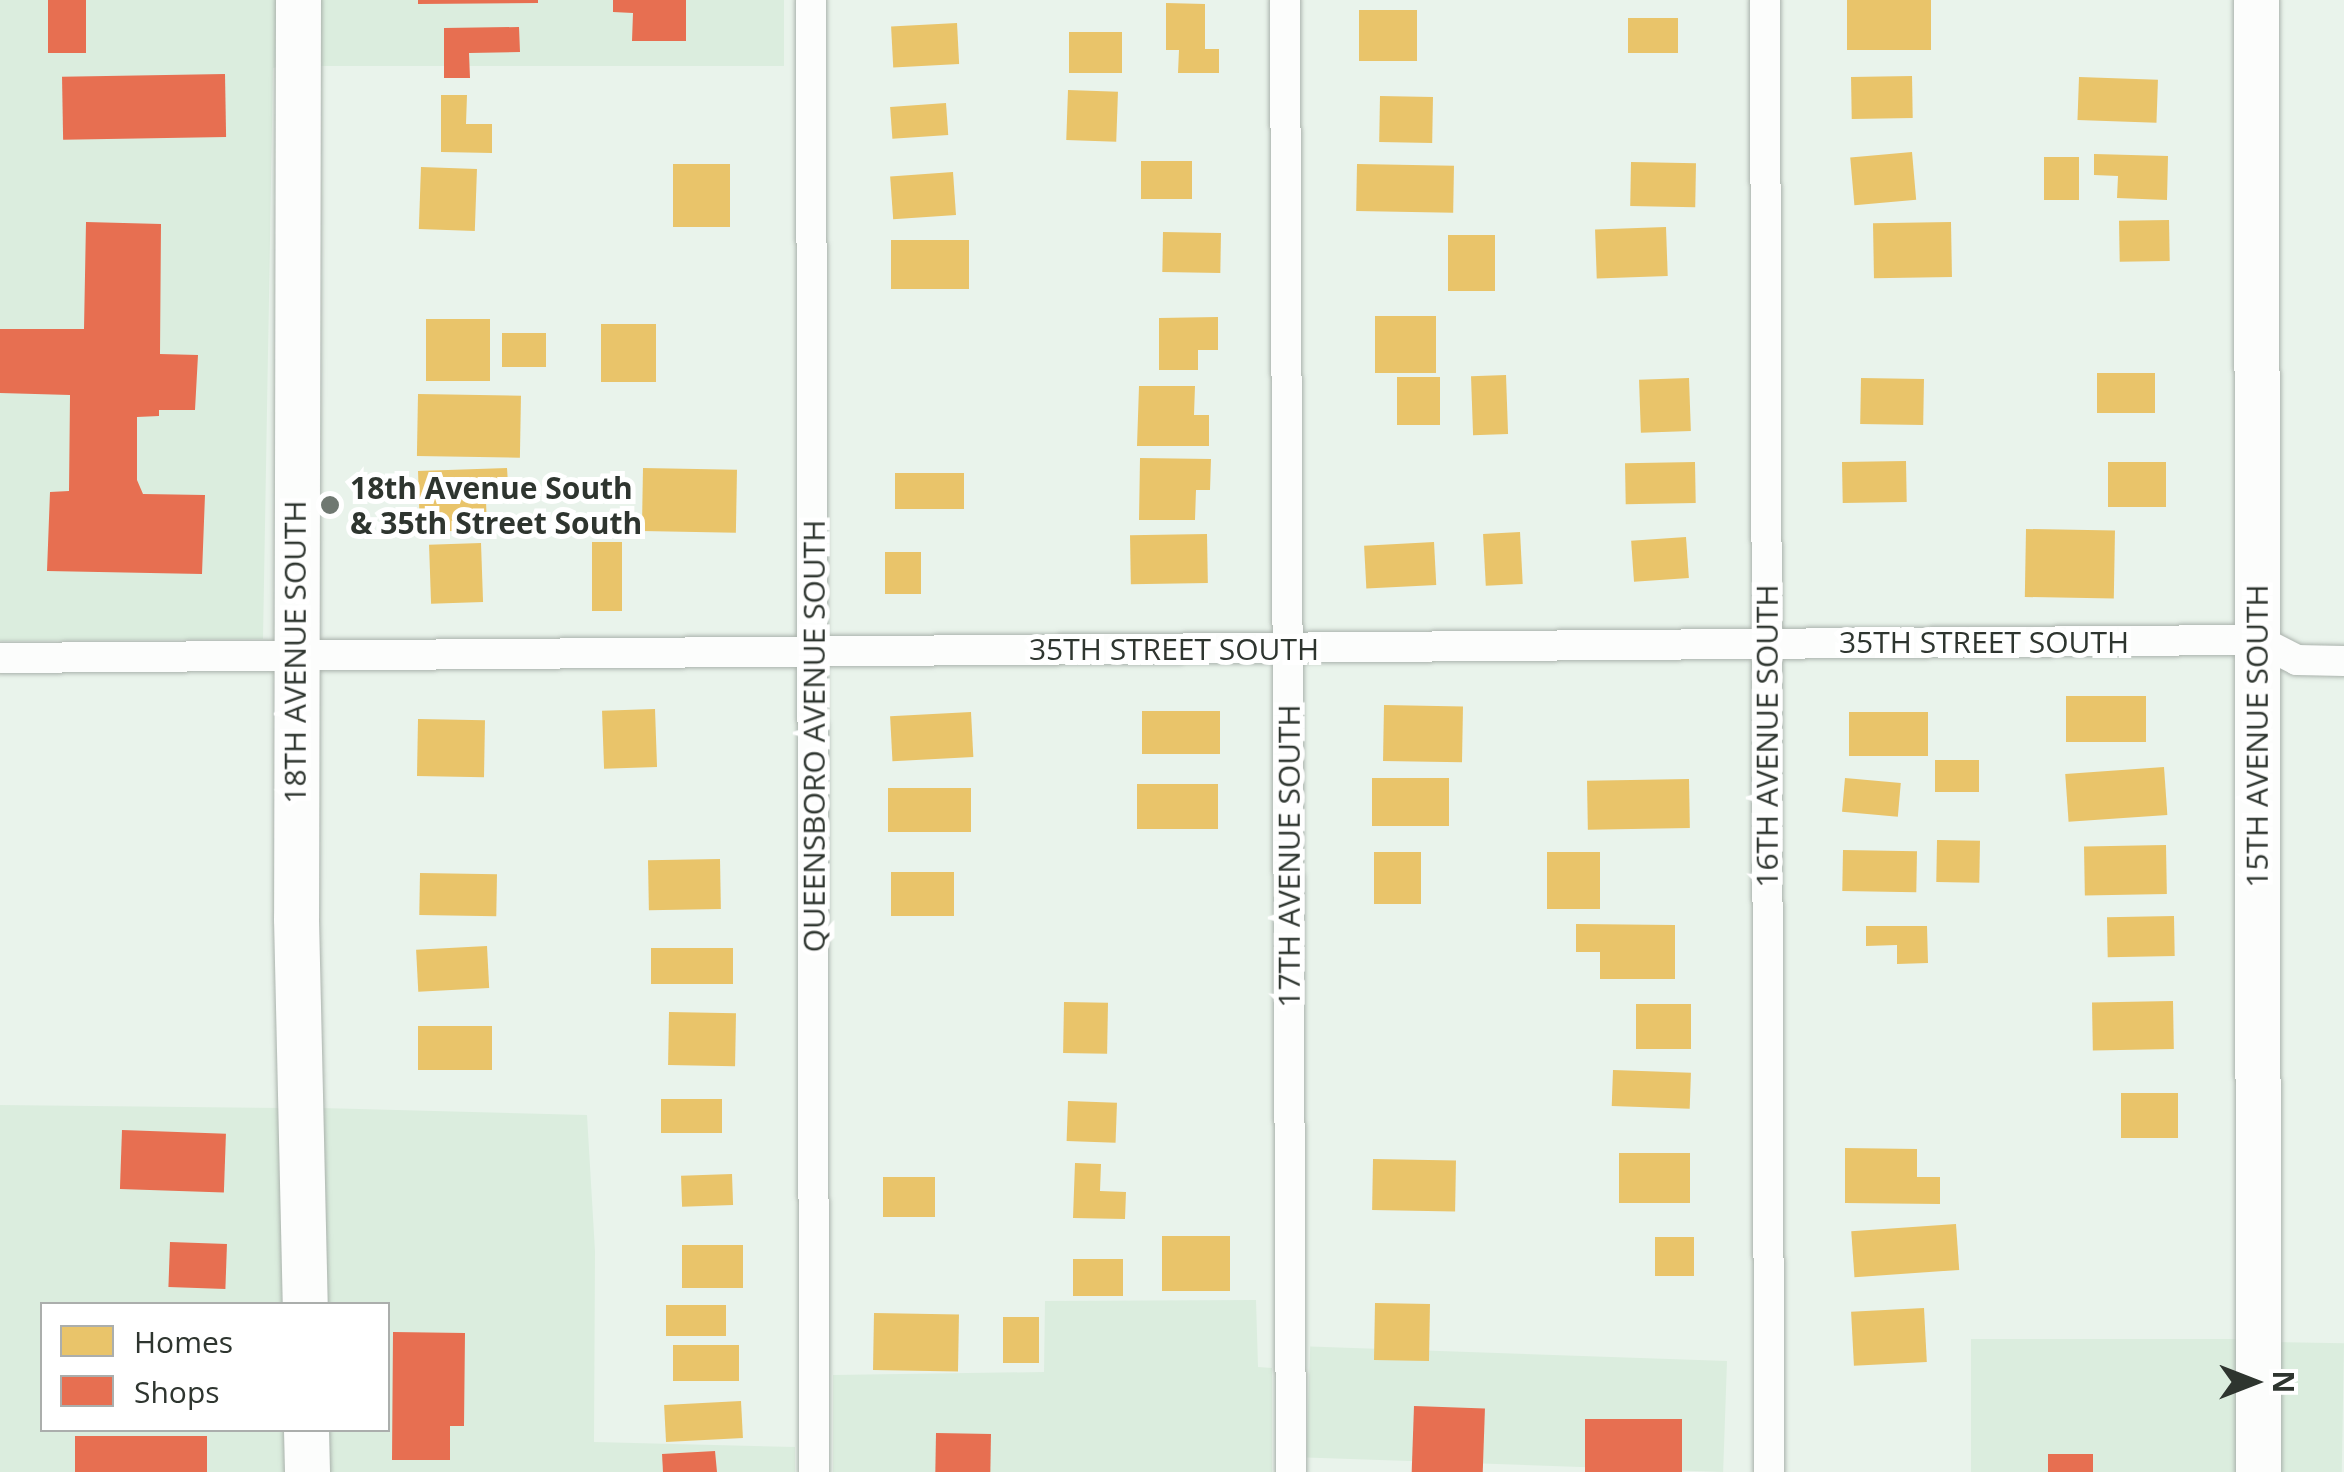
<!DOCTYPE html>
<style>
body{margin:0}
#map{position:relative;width:2344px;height:1472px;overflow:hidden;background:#e9f3eb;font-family:"Open Sans",sans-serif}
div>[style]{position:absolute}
.built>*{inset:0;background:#dbedde;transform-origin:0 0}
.homes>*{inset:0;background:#e9c46a;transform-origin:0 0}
.shops>*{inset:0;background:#e76f51;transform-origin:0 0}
.roads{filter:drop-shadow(0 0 2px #aab2ac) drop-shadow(0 0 2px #aab2ac)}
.street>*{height:30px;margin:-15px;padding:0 15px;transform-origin:15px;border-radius:15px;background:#fcfdfc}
.secondary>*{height:45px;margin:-22.5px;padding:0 22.5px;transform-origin:22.5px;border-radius:22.5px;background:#fcfdfc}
.dots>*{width:28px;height:28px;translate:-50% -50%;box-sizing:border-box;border:5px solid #fff;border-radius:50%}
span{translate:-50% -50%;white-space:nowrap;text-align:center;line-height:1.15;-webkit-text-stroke:10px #fff;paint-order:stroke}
.poi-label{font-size:30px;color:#2e352f;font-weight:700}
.left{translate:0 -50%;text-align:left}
.street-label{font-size:30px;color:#2e352f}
.legend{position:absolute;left:40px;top:1302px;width:350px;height:130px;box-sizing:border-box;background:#fff;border:2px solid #abaeac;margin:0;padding:12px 18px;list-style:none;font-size:30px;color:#2e352f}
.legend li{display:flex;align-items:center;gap:20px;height:50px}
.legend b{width:50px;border:2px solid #abaeac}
.north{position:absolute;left:2204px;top:1332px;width:100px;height:100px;-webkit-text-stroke:8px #fff;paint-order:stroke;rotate:90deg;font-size:28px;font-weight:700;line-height:40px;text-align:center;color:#2e352f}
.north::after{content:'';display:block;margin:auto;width:35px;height:45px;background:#2e352f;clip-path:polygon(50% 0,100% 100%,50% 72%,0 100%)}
</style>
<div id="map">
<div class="built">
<i style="clip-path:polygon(0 0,279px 0,278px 67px,273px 68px,263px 639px,0 641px)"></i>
<i style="left:317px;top:0;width:467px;height:66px"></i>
<i style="clip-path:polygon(0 1105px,283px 1108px,286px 1304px,42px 1304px,42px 1430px,288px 1430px,288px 1472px,0 1472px)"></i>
<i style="clip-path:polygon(321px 1108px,587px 1115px,595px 1251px,594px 1442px,795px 1447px,795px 1472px,326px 1472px,325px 1430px,388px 1430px,388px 1304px,324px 1304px)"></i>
<i style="clip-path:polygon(1256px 1300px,1258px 1367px,1272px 1368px,1272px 1472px,833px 1472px,833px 1375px,1044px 1372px,1045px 1301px)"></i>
<i style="left:1971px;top:1339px;width:266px;height:133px"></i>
<i style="left:2276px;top:1342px;width:68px;height:130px;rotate:1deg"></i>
<i style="left:1727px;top:1361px;width:111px;height:417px;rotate:92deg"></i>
</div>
<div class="homes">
<i style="left:1847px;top:0;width:84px;height:50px"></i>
<i style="clip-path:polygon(1166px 3px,1205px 4px,1205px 49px,1219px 49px,1219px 73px,1178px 73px,1179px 50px,1166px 50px)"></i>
<i style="left:1359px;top:10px;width:58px;height:51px"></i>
<i style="left:1628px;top:18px;width:50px;height:35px"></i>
<i style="left:957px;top:23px;width:41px;height:66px;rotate:87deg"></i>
<i style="left:1069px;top:32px;width:53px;height:41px"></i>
<i style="left:1912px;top:76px;width:42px;height:61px;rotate:89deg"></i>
<i style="left:2079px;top:77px;width:79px;height:43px;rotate:2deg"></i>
<i style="left:1068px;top:90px;width:50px;height:50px;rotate:2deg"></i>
<i style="clip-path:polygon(441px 95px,467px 95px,466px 124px,492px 124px,492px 153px,441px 152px)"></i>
<i style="left:1380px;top:96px;width:53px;height:46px;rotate:1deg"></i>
<i style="left:946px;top:103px;width:32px;height:56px;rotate:86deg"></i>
<i style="left:1912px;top:152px;width:48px;height:62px;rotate:85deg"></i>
<i style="clip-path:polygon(2094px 154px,2168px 156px,2167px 200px,2117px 198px,2118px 176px,2094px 175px)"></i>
<i style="left:2044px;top:157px;width:35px;height:43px"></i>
<i style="left:1141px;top:161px;width:51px;height:38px"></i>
<i style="left:1631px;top:162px;width:65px;height:44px;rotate:1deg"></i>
<i style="left:673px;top:164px;width:57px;height:63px"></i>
<i style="left:1357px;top:164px;width:97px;height:47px;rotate:1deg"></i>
<i style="left:421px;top:167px;width:56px;height:62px;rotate:2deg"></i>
<i style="left:953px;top:172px;width:43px;height:63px;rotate:86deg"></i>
<i style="left:2169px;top:220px;width:41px;height:50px;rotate:89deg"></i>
<i style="left:1951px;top:222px;width:55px;height:78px;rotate:89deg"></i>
<i style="left:1666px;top:227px;width:49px;height:71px;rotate:88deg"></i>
<i style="left:1163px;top:232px;width:58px;height:40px;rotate:1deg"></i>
<i style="left:1448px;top:235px;width:47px;height:56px"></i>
<i style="left:891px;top:240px;width:78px;height:49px"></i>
<i style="left:1375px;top:316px;width:61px;height:57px"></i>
<i style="clip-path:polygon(1218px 317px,1218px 350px,1198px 350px,1198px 370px,1159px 370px,1159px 318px)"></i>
<i style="left:426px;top:319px;width:64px;height:62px"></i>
<i style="left:601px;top:324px;width:55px;height:58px"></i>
<i style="left:502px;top:333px;width:44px;height:34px"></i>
<i style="left:2097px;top:373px;width:58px;height:40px"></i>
<i style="left:1506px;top:375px;width:59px;height:35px;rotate:88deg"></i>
<i style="left:1440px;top:377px;width:48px;height:43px;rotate:90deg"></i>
<i style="left:1689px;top:378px;width:53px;height:50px;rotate:88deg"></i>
<i style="left:1861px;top:378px;width:63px;height:46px;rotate:1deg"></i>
<i style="clip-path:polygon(1139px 386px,1195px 386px,1194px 415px,1209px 415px,1209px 446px,1137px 446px)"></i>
<i style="left:418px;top:394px;width:103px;height:62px;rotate:1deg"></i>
<i style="clip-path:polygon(1140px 458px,1211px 459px,1210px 490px,1196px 490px,1195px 520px,1139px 520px)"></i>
<i style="left:1906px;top:461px;width:41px;height:64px;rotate:89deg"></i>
<i style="left:1695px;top:462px;width:41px;height:70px;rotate:89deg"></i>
<i style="left:2166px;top:462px;width:45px;height:58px;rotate:90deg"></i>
<i style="clip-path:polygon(507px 468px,509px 499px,486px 500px,487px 530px,420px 532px,418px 471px)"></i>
<i style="left:643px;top:468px;width:94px;height:63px;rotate:1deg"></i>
<i style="left:964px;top:473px;width:36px;height:69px;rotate:90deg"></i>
<i style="left:2026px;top:529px;width:89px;height:68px;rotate:1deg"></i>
<i style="left:1520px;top:532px;width:52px;height:37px;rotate:87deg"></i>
<i style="left:1207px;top:534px;width:49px;height:77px;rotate:89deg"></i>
<i style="left:1686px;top:537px;width:41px;height:55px;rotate:86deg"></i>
<i style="left:592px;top:542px;width:30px;height:69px"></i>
<i style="left:1434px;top:542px;width:43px;height:70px;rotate:87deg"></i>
<i style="left:481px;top:543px;width:59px;height:52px;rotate:88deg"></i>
<i style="left:885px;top:552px;width:36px;height:42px"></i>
<i style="left:2066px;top:696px;width:80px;height:46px"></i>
<i style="left:1384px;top:705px;width:79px;height:56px;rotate:1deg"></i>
<i style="left:655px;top:709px;width:58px;height:53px;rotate:88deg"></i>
<i style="left:1142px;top:711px;width:78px;height:43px"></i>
<i style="left:971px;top:712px;width:45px;height:81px;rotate:87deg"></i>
<i style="left:1849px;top:712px;width:79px;height:44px"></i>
<i style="left:418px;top:719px;width:67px;height:57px;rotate:1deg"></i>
<i style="left:1935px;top:760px;width:44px;height:32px"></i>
<i style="left:2164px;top:767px;width:48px;height:99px;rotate:86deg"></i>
<i style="left:1372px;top:778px;width:77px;height:48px"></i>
<i style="left:1845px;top:778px;width:56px;height:34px;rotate:5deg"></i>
<i style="left:1689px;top:779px;width:49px;height:102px;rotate:89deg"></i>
<i style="left:1218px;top:784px;width:45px;height:81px;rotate:90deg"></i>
<i style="left:888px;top:788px;width:83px;height:44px"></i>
<i style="left:1937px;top:840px;width:43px;height:42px;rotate:1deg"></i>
<i style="left:2166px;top:845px;width:49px;height:82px;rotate:89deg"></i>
<i style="left:1843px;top:850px;width:74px;height:41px;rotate:1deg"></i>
<i style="left:1374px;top:852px;width:47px;height:52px"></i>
<i style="left:1600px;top:852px;width:57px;height:53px;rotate:90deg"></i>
<i style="left:720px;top:859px;width:50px;height:72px;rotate:89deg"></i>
<i style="left:891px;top:872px;width:63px;height:44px"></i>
<i style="left:420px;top:873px;width:77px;height:42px;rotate:1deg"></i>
<i style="left:2174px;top:916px;width:40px;height:67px;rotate:89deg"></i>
<i style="clip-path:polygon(1576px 924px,1675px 925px,1675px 979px,1600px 979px,1600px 952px,1576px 952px)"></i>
<i style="clip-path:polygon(1866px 926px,1927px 926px,1928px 963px,1897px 964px,1897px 945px,1866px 946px)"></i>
<i style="left:487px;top:946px;width:42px;height:71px;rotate:87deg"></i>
<i style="left:733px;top:948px;width:36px;height:82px;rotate:90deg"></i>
<i style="left:2173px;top:1001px;width:48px;height:81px;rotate:89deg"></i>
<i style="left:1064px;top:1002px;width:44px;height:51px;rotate:1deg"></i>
<i style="left:1636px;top:1004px;width:55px;height:45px"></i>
<i style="left:669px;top:1012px;width:67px;height:53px;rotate:1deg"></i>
<i style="left:492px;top:1026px;width:44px;height:74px;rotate:90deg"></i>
<i style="left:1613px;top:1070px;width:78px;height:36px;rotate:2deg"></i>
<i style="left:2121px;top:1093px;width:57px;height:45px"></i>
<i style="left:661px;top:1099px;width:61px;height:34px"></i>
<i style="left:1068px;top:1101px;width:49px;height:40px;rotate:2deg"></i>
<i style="clip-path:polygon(1845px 1148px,1917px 1149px,1917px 1177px,1940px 1177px,1940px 1204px,1845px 1203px)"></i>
<i style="left:1619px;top:1153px;width:71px;height:50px"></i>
<i style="left:1373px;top:1159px;width:83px;height:51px;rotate:1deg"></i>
<i style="clip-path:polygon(1075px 1163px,1101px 1164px,1100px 1191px,1126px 1192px,1125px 1219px,1073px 1218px)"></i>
<i style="left:732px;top:1174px;width:31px;height:51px;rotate:88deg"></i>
<i style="left:883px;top:1177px;width:52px;height:40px"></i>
<i style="left:1956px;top:1224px;width:46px;height:105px;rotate:86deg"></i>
<i style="left:1230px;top:1236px;width:55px;height:68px;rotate:90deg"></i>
<i style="left:1655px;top:1237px;width:39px;height:39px"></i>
<i style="left:682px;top:1245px;width:61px;height:43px"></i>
<i style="left:1073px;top:1259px;width:50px;height:37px"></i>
<i style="left:1375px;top:1303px;width:55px;height:57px;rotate:1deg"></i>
<i style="left:666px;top:1305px;width:60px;height:31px"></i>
<i style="left:1924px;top:1308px;width:54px;height:73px;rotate:87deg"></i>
<i style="left:874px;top:1313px;width:85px;height:57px;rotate:1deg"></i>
<i style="left:1003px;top:1317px;width:36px;height:46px"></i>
<i style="left:673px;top:1345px;width:66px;height:36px"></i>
<i style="left:741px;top:1401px;width:37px;height:77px;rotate:87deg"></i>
</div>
<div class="shops">
<i style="left:48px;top:0;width:38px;height:53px"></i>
<i style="clip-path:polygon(418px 0,538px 0,538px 3px,418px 4px)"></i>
<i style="clip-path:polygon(613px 0,686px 0,686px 41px,632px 41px,633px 13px,613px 12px)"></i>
<i style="clip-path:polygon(519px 27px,520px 52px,469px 53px,470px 78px,444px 78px,444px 28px)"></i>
<i style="left:225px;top:74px;width:63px;height:163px;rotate:89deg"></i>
<i style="clip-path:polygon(86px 222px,161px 224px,160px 354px,198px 355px,195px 410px,159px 410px,159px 416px,137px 417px,137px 480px,143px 494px,205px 495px,202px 574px,47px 571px,50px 492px,69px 491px,70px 395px,0 393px,0 329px,84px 329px)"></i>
<i style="left:122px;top:1130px;width:104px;height:59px;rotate:2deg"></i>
<i style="left:170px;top:1242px;width:57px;height:45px;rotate:2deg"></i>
<i style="clip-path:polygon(393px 1332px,465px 1333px,464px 1426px,450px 1426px,450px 1460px,392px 1460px)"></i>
<i style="left:1414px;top:1406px;width:71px;height:66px;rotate:2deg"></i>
<i style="left:1585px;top:1419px;width:97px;height:53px"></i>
<i style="left:936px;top:1433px;width:55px;height:39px;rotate:1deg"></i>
<i style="left:75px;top:1436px;width:132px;height:36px"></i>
<i style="clip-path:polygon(715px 1451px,717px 1472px,663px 1472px,662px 1454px)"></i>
<i style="left:2093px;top:1454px;width:18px;height:45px;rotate:90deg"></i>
</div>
<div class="roads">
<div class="street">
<i style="left:811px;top:0;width:1472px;rotate:89.88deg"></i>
<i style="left:1285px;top:0;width:1472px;rotate:89.77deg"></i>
<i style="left:1765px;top:0;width:1472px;rotate:89.84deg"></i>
<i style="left:0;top:658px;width:2258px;rotate:-0.46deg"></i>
<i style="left:2258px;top:640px;width:44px;rotate:27.1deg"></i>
<i style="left:2297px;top:660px;width:47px;rotate:1.2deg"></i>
</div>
<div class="secondary">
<i style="left:298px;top:0;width:918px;rotate:90.12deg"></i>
<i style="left:296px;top:918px;width:386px;rotate:88.7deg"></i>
<i style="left:2256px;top:0;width:1472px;rotate:89.92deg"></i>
<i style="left:306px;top:1430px;width:42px;rotate:88.6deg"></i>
</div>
</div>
<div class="dots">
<i style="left:330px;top:505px;background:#6f7871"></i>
</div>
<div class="poi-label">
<span class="left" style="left:350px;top:505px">18th Avenue South<br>&amp; 35th Street South</span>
</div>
<div class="street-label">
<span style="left:1984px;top:642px">35TH STREET SOUTH</span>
<span style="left:1174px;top:649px">35TH STREET SOUTH</span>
<span style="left:295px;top:652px;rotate:-90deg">18TH AVENUE SOUTH</span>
<span style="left:814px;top:736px;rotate:-90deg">QUEENSBORO AVENUE SOUTH</span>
<span style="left:1767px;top:736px;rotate:-90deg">16TH AVENUE SOUTH</span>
<span style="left:2257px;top:736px;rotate:-90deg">15TH AVENUE SOUTH</span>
<span style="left:1289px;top:856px;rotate:-90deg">17TH AVENUE SOUTH</span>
</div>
<ul class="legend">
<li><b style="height:28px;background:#e9c46a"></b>Homes</li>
<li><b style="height:28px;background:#e76f51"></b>Shops</li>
</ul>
<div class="north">N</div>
</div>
